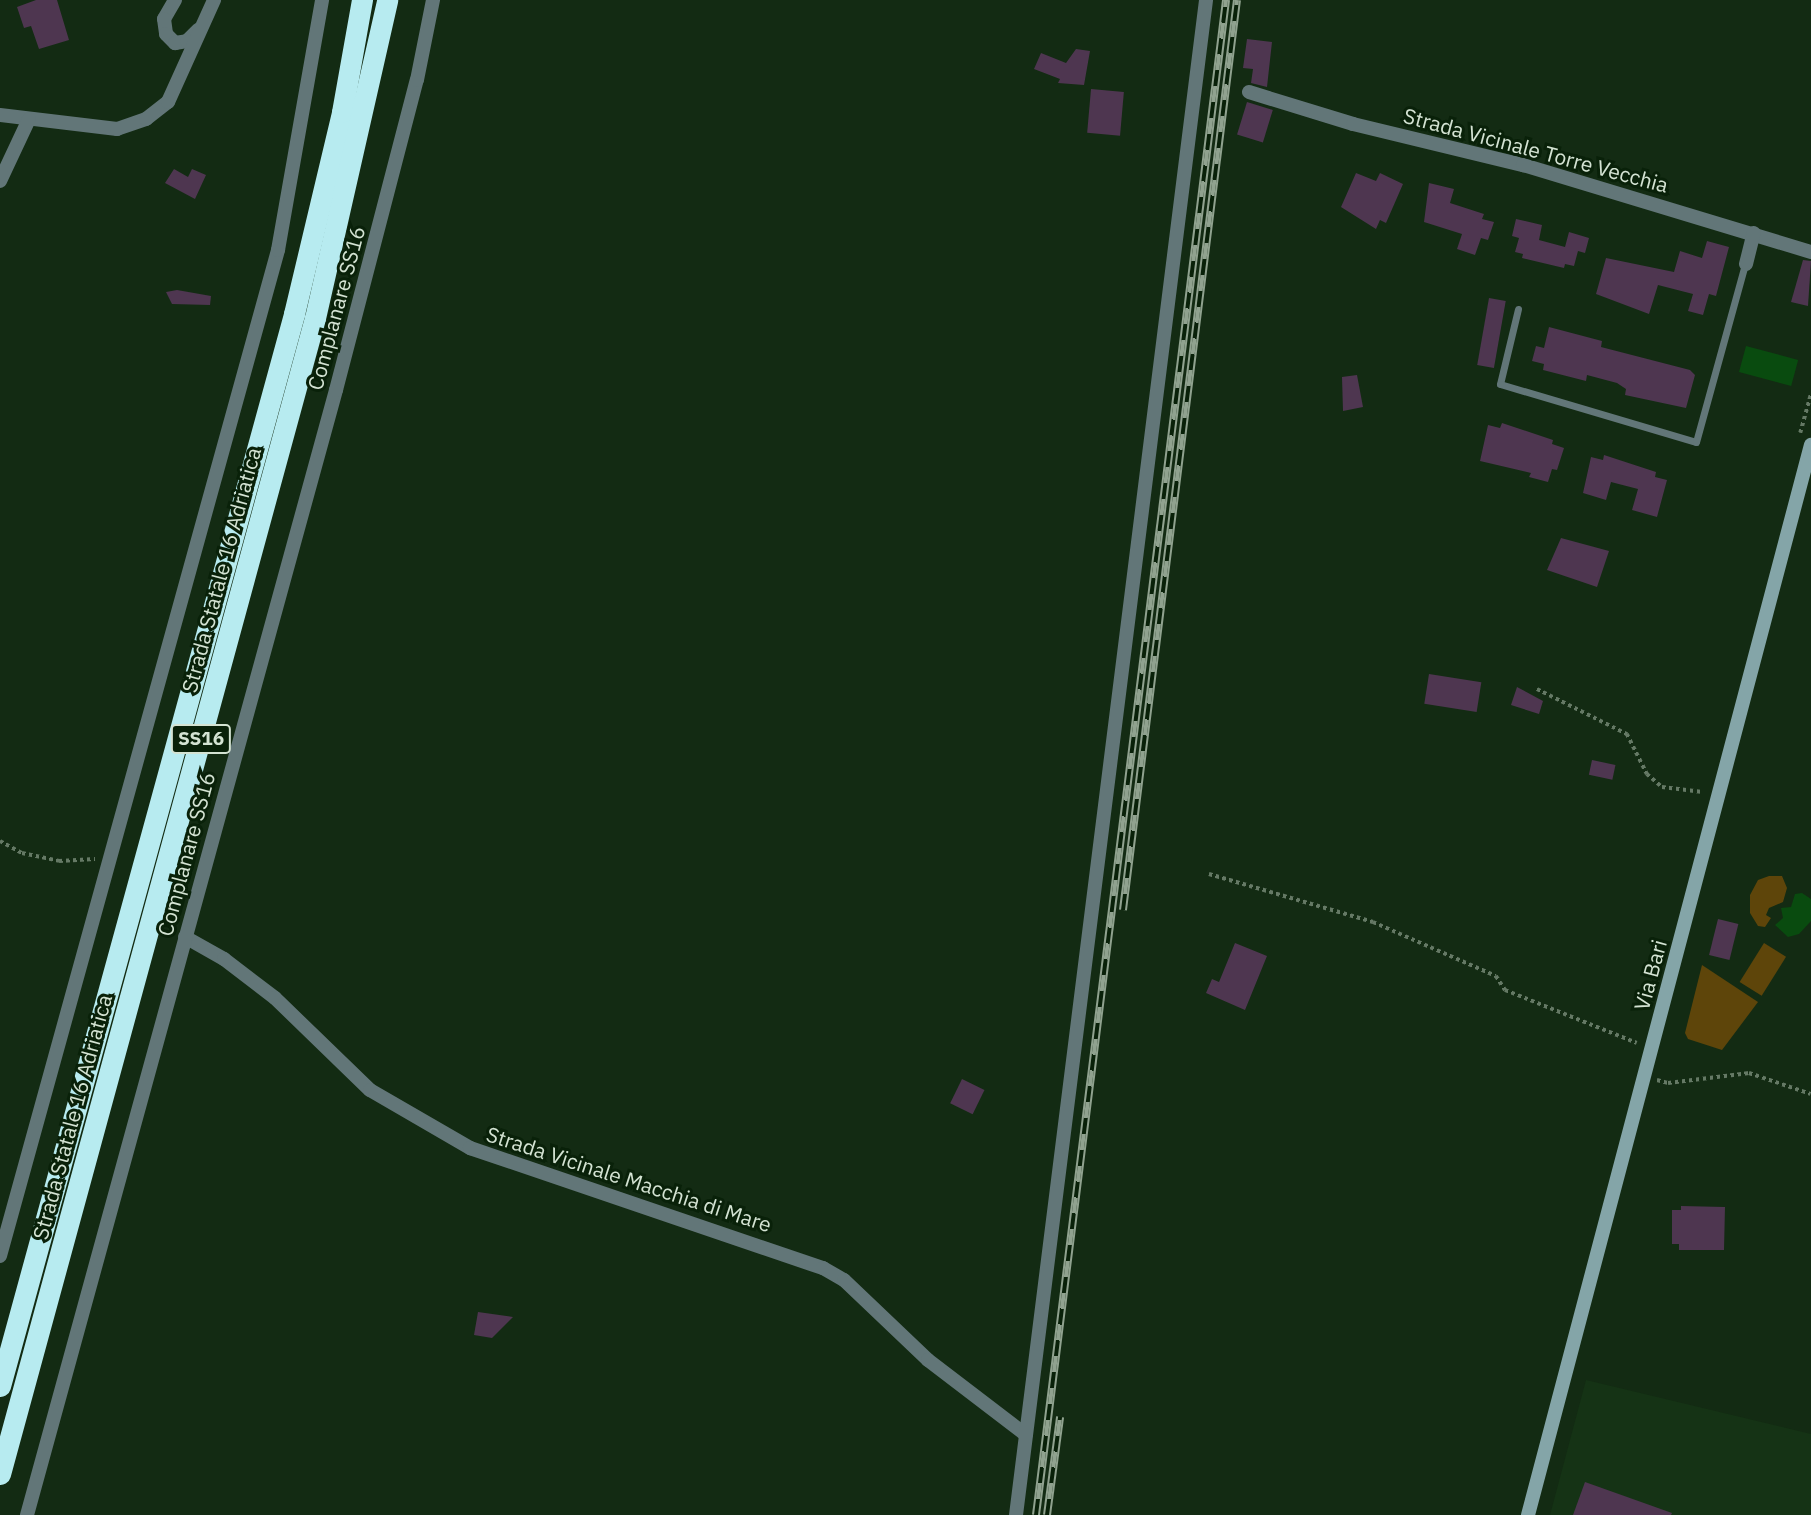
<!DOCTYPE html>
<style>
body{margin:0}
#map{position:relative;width:1811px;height:1515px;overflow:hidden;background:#132b13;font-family:"IBM Plex Sans",sans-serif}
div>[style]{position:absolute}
.built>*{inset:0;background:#153315}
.green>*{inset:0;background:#5e450a;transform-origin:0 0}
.water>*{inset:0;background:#094b0f;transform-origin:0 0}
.building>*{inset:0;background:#4e3650;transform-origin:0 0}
.path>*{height:3.5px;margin-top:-1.75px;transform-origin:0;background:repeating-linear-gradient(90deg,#657965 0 3.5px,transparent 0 7px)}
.lane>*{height:7px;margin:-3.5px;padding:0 3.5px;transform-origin:3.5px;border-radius:3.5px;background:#627678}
.street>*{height:14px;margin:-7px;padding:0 7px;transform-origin:7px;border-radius:7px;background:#627678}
.secondary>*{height:14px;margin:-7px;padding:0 7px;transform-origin:7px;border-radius:7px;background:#84a5a8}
.highway>*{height:21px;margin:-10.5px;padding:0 10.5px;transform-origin:10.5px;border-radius:10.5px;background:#b7ebf0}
.rail>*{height:8px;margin-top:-4px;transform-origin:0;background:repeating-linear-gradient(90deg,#092109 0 16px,#90a28f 0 32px);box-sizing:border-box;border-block:2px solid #90a28f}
span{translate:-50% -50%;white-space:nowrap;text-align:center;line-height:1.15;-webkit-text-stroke:6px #092109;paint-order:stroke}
.shield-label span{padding:2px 5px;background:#092109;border:2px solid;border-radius:5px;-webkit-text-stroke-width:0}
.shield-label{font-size:19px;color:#d4e3d3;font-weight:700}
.street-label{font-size:21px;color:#d4e3d3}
</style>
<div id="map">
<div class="built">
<i style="clip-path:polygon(1586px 1380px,1811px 1434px,1811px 1515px,1550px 1515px)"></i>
</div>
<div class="green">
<i style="clip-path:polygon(1769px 876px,1782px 876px,1787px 888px,1783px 902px,1769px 908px,1766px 915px,1771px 918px,1765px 927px,1758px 926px,1750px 913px,1750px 895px,1758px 880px)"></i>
<i style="left:1764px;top:943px;width:26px;height:46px;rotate:32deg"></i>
<i style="clip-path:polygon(1702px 965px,1758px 1002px,1722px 1050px,1688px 1039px,1685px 1033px)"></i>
</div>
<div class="water">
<i style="left:1746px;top:346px;width:54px;height:27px;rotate:15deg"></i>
<i style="clip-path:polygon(1802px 893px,1811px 899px,1811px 921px,1799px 934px,1788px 937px,1775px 925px,1783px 918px,1781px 908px,1791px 907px,1795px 894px)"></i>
</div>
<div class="building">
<i style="clip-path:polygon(36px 0,57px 0,69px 40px,39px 49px,31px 26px,24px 28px,17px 7px)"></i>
<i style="clip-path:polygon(1247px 39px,1272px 42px,1267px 87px,1251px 83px,1253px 69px,1243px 68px)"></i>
<i style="clip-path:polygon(1076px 49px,1090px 51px,1084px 85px,1058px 83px,1060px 79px,1034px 69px,1041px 53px,1066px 63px)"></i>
<i style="left:1091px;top:89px;width:33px;height:44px;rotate:5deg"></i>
<i style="left:1247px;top:102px;width:27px;height:34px;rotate:17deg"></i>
<i style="clip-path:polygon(174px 169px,188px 177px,192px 169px,206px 175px,195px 199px,165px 183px)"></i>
<i style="clip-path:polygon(1356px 173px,1376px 181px,1380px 173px,1403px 184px,1386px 223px,1380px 220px,1376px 229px,1341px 207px)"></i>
<i style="clip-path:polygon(1429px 183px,1454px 189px,1450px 203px,1484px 214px,1482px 219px,1494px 222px,1488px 240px,1481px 238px,1475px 255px,1457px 249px,1462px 234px,1424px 222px)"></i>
<i style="clip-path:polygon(1516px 219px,1542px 225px,1539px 240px,1565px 247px,1569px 232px,1589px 238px,1585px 253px,1578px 251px,1574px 266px,1565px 264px,1564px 268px,1522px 258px,1523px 254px,1515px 252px,1519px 238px,1512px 236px)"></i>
<i style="clip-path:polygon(1707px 241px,1729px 247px,1716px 296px,1709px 294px,1703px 315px,1688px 311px,1693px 294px,1658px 285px,1649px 314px,1596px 294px,1606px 258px,1674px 272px,1680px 251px,1702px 258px)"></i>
<i style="clip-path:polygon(1803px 260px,1811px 261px,1808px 306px,1791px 302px)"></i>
<i style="clip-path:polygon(177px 290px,211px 296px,210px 305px,172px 304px,166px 292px)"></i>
<i style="left:1489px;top:298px;width:17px;height:68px;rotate:10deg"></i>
<i style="clip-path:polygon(1549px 327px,1602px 341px,1601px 347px,1690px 370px,1695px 375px,1686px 408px,1625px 395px,1626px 389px,1617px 383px,1587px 375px,1586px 381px,1543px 370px,1544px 364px,1532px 361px,1536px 346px,1544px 348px)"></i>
<i style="clip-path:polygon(1357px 375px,1363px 407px,1343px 411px,1342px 377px)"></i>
<i style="clip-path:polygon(1502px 423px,1553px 440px,1552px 444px,1564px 448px,1557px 470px,1552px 469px,1548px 482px,1529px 477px,1531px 473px,1480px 461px,1488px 425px,1500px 428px)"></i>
<i style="clip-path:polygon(1604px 455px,1656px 472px,1655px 477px,1667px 480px,1657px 517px,1632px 510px,1638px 489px,1611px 482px,1606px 500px,1583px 493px,1591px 457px,1603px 460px)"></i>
<i style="clip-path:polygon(1561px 538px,1609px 551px,1597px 587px,1547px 570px)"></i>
<i style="left:1429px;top:674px;width:53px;height:30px;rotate:9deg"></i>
<i style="clip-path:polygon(1517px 687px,1543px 701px,1539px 714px,1511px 705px)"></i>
<i style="left:1592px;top:760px;width:24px;height:15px;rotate:12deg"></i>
<i style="left:1718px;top:919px;width:21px;height:37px;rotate:14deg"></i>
<i style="clip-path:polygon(1235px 943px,1267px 956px,1245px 1010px,1206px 993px,1212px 979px,1219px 982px)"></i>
<i style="left:962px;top:1079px;width:25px;height:27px;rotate:26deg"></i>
<i style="clip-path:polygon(1681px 1206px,1725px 1207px,1724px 1250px,1679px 1250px,1679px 1244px,1672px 1244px,1672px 1210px,1681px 1210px)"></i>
<i style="clip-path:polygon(478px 1312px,513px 1317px,492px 1338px,474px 1335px)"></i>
<i style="clip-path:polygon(1585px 1482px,1672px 1513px,1671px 1515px,1573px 1515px)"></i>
</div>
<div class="path">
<i style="left:1800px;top:433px;width:41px;rotate:-74.6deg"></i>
<i style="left:1537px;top:689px;width:101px;rotate:26.6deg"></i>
<i style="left:1627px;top:734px;width:45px;rotate:63.4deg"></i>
<i style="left:1647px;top:774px;width:20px;rotate:41deg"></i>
<i style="left:1662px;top:787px;width:41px;rotate:7deg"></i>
<i style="left:0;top:841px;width:25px;rotate:29deg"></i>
<i style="left:22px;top:853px;width:38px;rotate:12deg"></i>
<i style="left:59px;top:861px;width:36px;rotate:-3deg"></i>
<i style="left:1209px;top:874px;width:171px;rotate:16.3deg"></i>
<i style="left:1373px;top:922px;width:134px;rotate:23.7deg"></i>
<i style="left:1496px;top:976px;width:17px;rotate:57deg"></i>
<i style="left:1505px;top:990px;width:142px;rotate:21.9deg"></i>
<i style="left:1657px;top:1080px;width:11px;rotate:15deg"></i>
<i style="left:1668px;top:1083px;width:82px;rotate:-7deg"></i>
<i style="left:1749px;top:1073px;width:65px;rotate:18.7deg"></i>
</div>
<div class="lane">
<i style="left:1518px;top:309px;width:77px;rotate:103.5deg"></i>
<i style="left:1500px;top:384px;width:204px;rotate:16.5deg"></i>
<i style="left:1696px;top:442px;width:185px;rotate:-74.6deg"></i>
</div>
<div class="street">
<i style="left:175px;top:0;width:22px;rotate:120deg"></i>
<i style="left:164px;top:19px;width:15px;rotate:82deg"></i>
<i style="left:166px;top:34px;width:13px;rotate:45deg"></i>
<i style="left:175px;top:43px;width:12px;rotate:-9deg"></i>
<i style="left:187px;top:41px;width:16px;rotate:-45deg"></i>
<i style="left:1249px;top:92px;width:109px;rotate:17.1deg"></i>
<i style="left:1353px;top:124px;width:175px;rotate:13.6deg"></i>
<i style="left:1523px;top:165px;width:301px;rotate:16.8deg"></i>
<i style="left:0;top:115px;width:118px;rotate:6.8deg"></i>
<i style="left:117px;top:129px;width:31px;rotate:-19deg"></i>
<i style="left:146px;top:119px;width:28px;rotate:-38deg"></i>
<i style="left:168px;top:102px;width:112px;rotate:-65.7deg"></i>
<i style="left:0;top:181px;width:68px;rotate:-64.9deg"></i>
<i style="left:1746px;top:264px;width:32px;rotate:-76deg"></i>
<i style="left:185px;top:937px;width:45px;rotate:29.4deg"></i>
<i style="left:224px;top:959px;width:64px;rotate:37.4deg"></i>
<i style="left:275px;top:998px;width:132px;rotate:44.1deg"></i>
<i style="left:370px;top:1090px;width:116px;rotate:30.1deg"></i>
<i style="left:470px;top:1148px;width:373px;rotate:18.8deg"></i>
<i style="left:823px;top:1268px;width:24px;rotate:30deg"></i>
<i style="left:844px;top:1280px;width:116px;rotate:43.6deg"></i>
<i style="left:928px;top:1360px;width:123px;rotate:37.4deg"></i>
<i style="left:0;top:1256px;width:1044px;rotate:-74.55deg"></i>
<i style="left:278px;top:250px;width:254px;rotate:-80deg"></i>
<i style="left:27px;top:1515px;width:1167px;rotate:-74.64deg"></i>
<i style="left:336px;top:390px;width:320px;rotate:-75.4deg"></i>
<i style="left:417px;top:80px;width:82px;rotate:-78.7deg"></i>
<i style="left:1016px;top:1515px;width:1527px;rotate:-82.85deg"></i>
</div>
<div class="secondary">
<i style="left:1528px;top:1515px;width:1107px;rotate:-75.19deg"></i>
</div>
<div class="highway">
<i style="left:0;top:1386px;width:1112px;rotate:-74.66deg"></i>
<i style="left:294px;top:314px;width:208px;rotate:-76.6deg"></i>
<i style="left:342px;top:112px;width:114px;rotate:-79.9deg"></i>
<i style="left:0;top:1474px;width:1198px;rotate:-74.76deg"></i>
<i style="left:315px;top:318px;width:326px;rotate:-77.2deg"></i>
</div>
<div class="rail">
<i style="left:1123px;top:910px;width:917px;rotate:-82.86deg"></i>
<i style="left:1036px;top:1515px;width:1527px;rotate:-82.85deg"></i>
<i style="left:1047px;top:1515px;width:99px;rotate:-82.4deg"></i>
</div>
<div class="shield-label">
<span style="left:201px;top:739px">SS16</span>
</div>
<div class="street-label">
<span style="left:1536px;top:150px;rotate:15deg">Strada Vicinale Torre Vecchia</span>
<span style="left:336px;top:308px;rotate:-75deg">Complanare SS16</span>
<span style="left:221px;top:570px;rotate:-75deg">Strada Statale 16 Adriatica</span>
<span style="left:186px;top:854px;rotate:-75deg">Complanare SS16</span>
<span style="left:1650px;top:975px;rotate:-75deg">Via Bari</span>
<span style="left:72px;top:1117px;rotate:-75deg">Strada Statale 16 Adriatica</span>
<span style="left:629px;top:1179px;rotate:18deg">Strada Vicinale Macchia di Mare</span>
</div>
</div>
